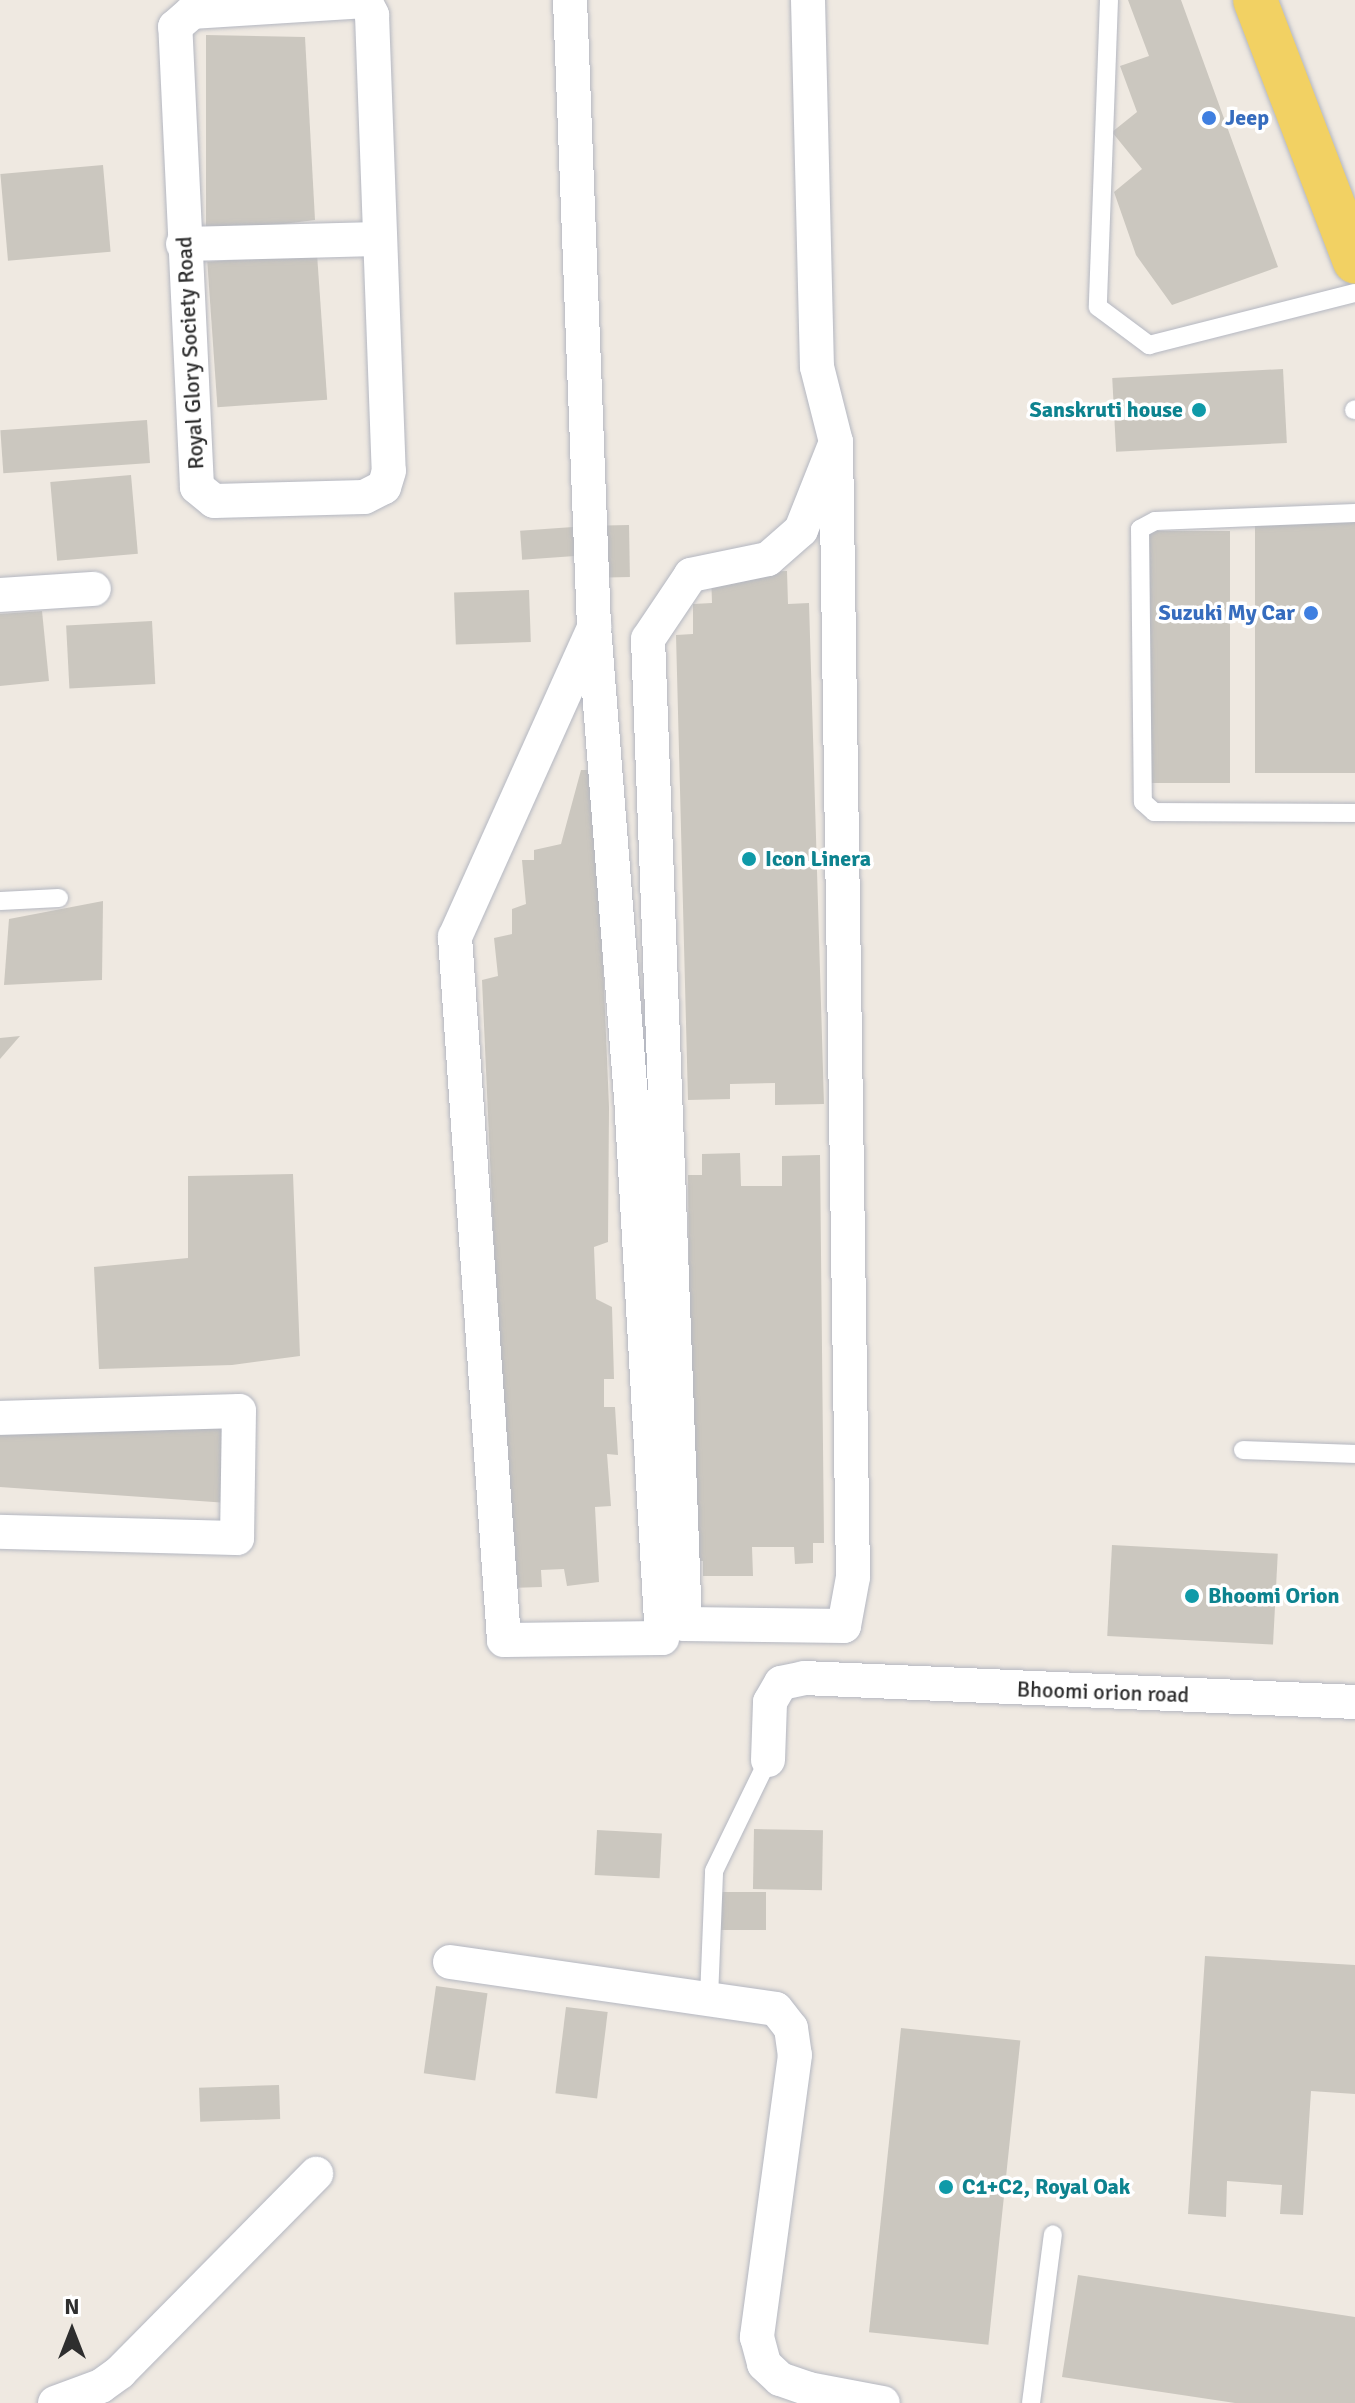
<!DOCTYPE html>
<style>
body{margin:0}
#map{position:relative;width:1355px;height:2403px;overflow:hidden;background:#efe9e1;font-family:Signika,sans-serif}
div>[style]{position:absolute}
.building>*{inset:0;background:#cbc7bf;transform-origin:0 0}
.roads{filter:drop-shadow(0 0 2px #b4b7c1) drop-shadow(0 0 2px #b4b7c1)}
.lane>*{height:18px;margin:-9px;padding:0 9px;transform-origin:9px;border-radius:9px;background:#fff}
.street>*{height:34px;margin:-17px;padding:0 17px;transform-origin:17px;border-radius:17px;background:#fff}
.primary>*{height:44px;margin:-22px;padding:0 22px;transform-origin:22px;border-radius:22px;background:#f2d163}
.dots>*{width:22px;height:22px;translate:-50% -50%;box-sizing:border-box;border:4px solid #fff;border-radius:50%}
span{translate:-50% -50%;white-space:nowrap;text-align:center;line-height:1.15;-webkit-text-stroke:7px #fff;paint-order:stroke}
.shop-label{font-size:22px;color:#366cbe;font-weight:700}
.left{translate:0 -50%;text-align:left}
.right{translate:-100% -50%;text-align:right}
.street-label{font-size:22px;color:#2e2e2e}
.culture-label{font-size:22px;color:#0d838f;font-weight:700}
.north{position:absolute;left:32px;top:2291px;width:80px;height:80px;-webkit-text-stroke:6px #fff;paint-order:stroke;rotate:0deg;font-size:22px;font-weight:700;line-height:32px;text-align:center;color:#2e2e2e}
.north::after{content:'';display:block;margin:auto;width:28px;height:36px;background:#2e2e2e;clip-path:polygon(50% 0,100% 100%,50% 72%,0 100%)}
</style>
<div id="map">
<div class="building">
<i style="clip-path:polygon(1128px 0,1181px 0,1278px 267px,1172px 305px,1136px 255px,1114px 192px,1142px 169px,1112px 132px,1137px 112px,1120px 66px,1149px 56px)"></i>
<i style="clip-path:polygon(206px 35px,305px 37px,315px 220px,206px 234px)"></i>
<i style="left:103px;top:165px;width:87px;height:103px;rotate:85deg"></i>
<i style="left:317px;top:254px;width:146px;height:110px;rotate:86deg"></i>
<i style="left:1283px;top:369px;width:74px;height:171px;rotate:87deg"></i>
<i style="left:147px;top:420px;width:43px;height:147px;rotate:86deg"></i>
<i style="left:131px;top:475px;width:79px;height:81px;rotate:85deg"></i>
<i style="left:1355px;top:521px;width:252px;height:100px;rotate:90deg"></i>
<i style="left:629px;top:525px;width:52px;height:23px;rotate:89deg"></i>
<i style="left:573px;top:527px;width:29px;height:53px;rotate:86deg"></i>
<i style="left:1145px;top:531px;width:85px;height:252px"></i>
<i style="clip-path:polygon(787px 571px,788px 604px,809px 603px,824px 1104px,775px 1105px,775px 1083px,730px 1084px,730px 1099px,688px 1100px,676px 635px,693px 634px,693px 604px,712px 603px,711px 573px)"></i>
<i style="left:529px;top:590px;width:52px;height:75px;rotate:88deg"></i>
<i style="clip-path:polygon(42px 611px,49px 681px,0 686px,0 614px)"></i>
<i style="left:152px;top:621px;width:63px;height:86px;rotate:87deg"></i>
<i style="clip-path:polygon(581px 770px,595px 770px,609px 1107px,608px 1242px,594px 1247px,596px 1299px,612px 1307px,614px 1379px,604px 1379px,604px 1407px,615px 1407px,618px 1455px,607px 1454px,611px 1506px,595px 1507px,599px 1582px,567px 1586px,564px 1569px,541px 1570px,542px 1587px,509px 1588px,482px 980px,498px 976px,494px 938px,512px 934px,512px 909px,526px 904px,522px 860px,534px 860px,534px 850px,561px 844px)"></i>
<i style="clip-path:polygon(103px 901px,102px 980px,4px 985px,9px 919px)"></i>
<i style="clip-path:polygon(20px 1036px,0 1059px,0 1038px)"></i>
<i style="clip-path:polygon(740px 1153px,741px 1186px,782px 1186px,782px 1156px,820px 1155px,824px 1543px,813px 1543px,813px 1563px,795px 1564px,794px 1547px,752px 1547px,753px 1576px,703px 1576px,703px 1561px,691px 1561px,688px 1175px,702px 1175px,702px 1154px)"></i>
<i style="clip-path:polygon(293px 1174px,300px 1356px,232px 1365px,99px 1369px,94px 1267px,188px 1258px,188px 1176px)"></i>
<i style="left:230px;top:1423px;width:80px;height:230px;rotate:94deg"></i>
<i style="left:1112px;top:1545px;width:166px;height:91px;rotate:3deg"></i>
<i style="left:754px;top:1829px;width:69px;height:60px;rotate:1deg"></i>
<i style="left:597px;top:1830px;width:65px;height:45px;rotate:3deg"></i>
<i style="left:720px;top:1892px;width:46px;height:38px"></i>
<i style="clip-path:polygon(1205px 1956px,1355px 1965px,1355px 2094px,1311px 2091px,1303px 2215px,1280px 2214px,1282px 2185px,1227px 2181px,1226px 2217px,1188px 2214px)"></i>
<i style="left:436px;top:1986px;width:52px;height:88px;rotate:8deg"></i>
<i style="left:566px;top:2007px;width:42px;height:87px;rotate:7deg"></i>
<i style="left:901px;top:2028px;width:120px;height:306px;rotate:6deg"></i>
<i style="left:279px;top:2085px;width:34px;height:80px;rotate:88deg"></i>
<i style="clip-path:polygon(1078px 2275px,1355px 2317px,1355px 2403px,1235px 2403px,1062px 2377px)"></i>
</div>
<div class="roads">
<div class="lane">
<i style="left:1109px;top:0;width:307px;rotate:92.1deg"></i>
<i style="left:1098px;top:307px;width:64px;rotate:36.7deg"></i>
<i style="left:1149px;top:345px;width:212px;rotate:-14.2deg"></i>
<i style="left:1354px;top:410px;width:1px;rotate:-45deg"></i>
<i style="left:1355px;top:513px;width:200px;rotate:177.7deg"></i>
<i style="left:1155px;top:521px;width:17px;rotate:152deg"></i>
<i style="left:1140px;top:529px;width:273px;rotate:89.4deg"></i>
<i style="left:1143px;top:802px;width:15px;rotate:42deg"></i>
<i style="left:1154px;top:812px;width:201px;rotate:0.3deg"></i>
<i style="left:0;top:901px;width:59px;rotate:-2.9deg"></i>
<i style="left:1243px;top:1450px;width:112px;rotate:2deg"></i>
<i style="left:709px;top:1998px;width:127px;rotate:-87.7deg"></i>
<i style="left:714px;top:1871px;width:123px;rotate:-64.1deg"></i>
<i style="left:1031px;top:2403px;width:170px;rotate:-82.6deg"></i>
</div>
<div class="street">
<i style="left:570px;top:0;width:627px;rotate:87.81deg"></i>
<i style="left:594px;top:627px;width:489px;rotate:85.5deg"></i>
<i style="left:632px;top:1115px;width:524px;rotate:86.72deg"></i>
<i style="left:662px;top:1638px;width:158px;rotate:179.3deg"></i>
<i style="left:504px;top:1640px;width:705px;rotate:-93.99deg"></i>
<i style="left:455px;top:937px;width:340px;rotate:-65.8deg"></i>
<i style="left:808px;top:0;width:367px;rotate:88.6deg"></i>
<i style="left:817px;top:367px;width:77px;rotate:75.8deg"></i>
<i style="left:836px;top:442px;width:95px;rotate:111.7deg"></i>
<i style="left:801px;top:530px;width:44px;rotate:138.7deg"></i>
<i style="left:768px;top:559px;width:79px;rotate:168.3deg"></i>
<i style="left:691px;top:575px;width:77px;rotate:123.9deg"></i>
<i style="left:648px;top:639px;width:986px;rotate:87.85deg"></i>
<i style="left:685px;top:1624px;width:159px;rotate:0.7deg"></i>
<i style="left:844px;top:1626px;width:50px;rotate:-79.6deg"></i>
<i style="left:853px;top:1577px;width:1135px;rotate:-90.86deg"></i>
<i style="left:365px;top:1px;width:16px;rotate:63deg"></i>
<i style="left:372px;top:15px;width:456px;rotate:87.9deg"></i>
<i style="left:389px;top:471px;width:17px;rotate:107deg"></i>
<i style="left:384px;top:487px;width:22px;rotate:153deg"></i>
<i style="left:364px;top:497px;width:150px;rotate:178.5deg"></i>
<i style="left:214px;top:501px;width:22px;rotate:-141deg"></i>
<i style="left:197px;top:487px;width:461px;rotate:-92.7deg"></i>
<i style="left:175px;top:27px;width:23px;rotate:-41deg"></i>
<i style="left:192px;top:12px;width:173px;rotate:-3.6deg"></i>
<i style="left:183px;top:244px;width:197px;rotate:-1.5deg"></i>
<i style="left:0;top:595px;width:94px;rotate:-3.7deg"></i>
<i style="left:0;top:1418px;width:239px;rotate:-1.7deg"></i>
<i style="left:239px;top:1411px;width:127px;rotate:90.9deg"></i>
<i style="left:237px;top:1538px;width:237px;rotate:-178.5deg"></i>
<i style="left:768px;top:1760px;width:58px;rotate:-88deg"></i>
<i style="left:770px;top:1702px;width:22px;rotate:-60deg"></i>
<i style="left:781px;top:1683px;width:24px;rotate:-12deg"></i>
<i style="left:804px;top:1678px;width:552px;rotate:2.49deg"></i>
<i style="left:450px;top:1962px;width:329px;rotate:8.2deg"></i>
<i style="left:776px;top:2009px;width:24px;rotate:52deg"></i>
<i style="left:791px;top:2028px;width:27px;rotate:82deg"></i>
<i style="left:795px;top:2055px;width:285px;rotate:97.7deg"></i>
<i style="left:757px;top:2337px;width:28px;rotate:75deg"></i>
<i style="left:764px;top:2364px;width:22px;rotate:43deg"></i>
<i style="left:780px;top:2379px;width:31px;rotate:19deg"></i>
<i style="left:809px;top:2389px;width:75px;rotate:10.7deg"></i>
<i style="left:55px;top:2403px;width:49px;rotate:-20.3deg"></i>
<i style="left:101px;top:2386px;width:24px;rotate:-36deg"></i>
<i style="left:120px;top:2372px;width:279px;rotate:-45.3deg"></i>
</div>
<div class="primary">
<i style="left:1255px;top:0;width:280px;rotate:69.1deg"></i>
</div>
</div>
<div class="dots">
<i style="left:1209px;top:118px;background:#3f7fe0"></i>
<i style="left:1199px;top:410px;background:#0f9aa8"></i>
<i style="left:1311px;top:613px;background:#3f7fe0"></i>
<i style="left:749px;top:859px;background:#0f9aa8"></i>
<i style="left:1192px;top:1596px;background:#0f9aa8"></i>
<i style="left:946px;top:2187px;background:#0f9aa8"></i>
</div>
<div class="shop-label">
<span class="left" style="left:1225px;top:118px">Jeep</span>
<span class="right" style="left:1295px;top:613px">Suzuki My Car</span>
</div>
<div class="street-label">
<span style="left:190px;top:353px;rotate:-93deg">Royal Glory Society Road</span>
<span style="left:1103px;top:1692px;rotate:2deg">Bhoomi orion road</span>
</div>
<div class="culture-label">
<span class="right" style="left:1183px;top:410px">Sanskruti house</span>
<span class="left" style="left:765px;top:859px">Icon Linera</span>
<span class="left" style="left:1208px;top:1596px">Bhoomi Orion</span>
<span class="left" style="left:962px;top:2187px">C1+C2, Royal Oak</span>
</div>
<div class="north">N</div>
</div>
